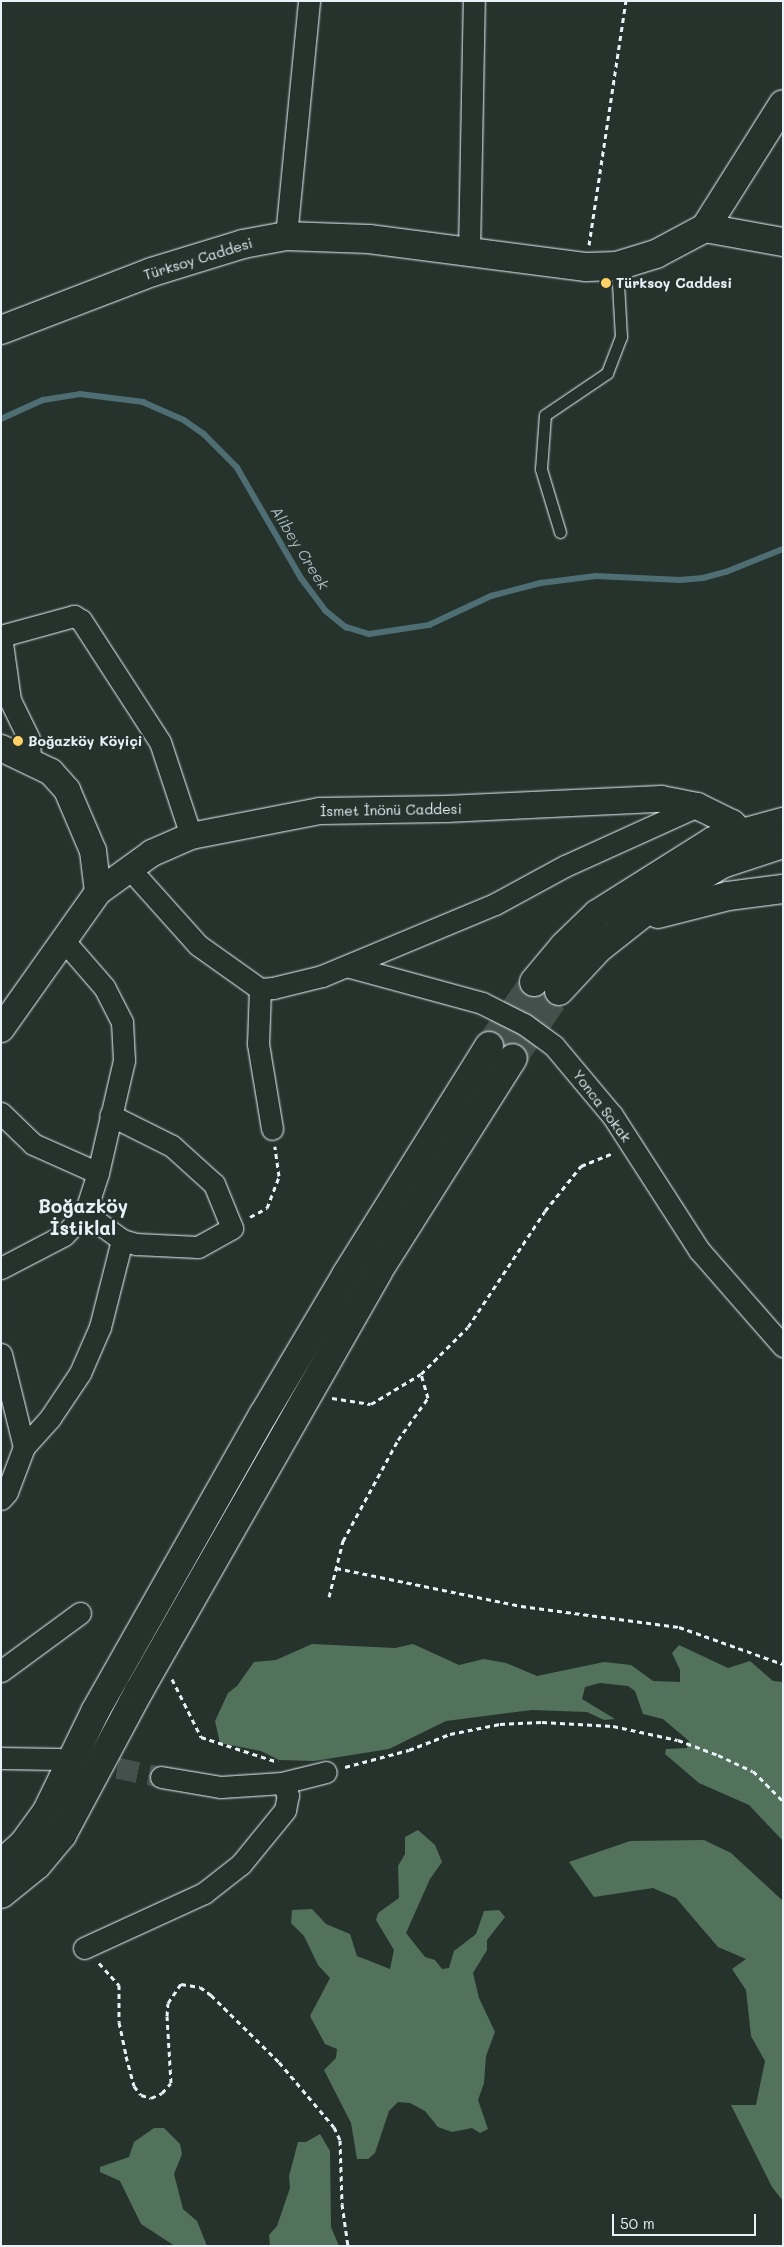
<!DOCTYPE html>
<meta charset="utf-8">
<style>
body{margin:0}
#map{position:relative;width:784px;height:2247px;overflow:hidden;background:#26332d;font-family:Mali,sans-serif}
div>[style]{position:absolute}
.green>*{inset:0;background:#52725b}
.stream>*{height:5.5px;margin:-2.75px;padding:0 2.75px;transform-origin:2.75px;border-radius:2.75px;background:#4e6e74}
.minor-tunnel>*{height:21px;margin-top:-10.5px;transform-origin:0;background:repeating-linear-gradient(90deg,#43504b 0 21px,transparent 0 32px)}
.primary-tunnel>*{height:28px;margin-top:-14px;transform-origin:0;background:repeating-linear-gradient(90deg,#43504b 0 28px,transparent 0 42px)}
.path>*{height:3px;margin-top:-1.5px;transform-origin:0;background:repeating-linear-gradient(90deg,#e8f1f8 0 5px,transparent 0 9px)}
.roads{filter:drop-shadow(0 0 1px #e8f1f8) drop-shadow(0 0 1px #e8f1f8)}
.service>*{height:11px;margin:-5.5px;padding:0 5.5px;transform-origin:5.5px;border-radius:5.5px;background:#26332d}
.minor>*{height:21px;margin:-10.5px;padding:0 10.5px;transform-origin:10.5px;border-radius:10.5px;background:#26332d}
.tertiary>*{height:26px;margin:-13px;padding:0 13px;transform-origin:13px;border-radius:13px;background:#26332d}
.secondary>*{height:28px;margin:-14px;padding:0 14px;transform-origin:14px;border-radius:14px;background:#26332d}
.primary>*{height:28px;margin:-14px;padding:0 14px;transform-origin:14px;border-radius:14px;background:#26332d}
.dots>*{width:14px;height:14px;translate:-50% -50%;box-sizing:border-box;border:2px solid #26332d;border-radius:50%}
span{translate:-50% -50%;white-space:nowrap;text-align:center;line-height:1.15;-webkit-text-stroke:4.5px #26332d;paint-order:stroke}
.street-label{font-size:14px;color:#e8f1f8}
.poi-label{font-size:14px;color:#e8f1f8;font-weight:700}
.left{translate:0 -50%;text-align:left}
.water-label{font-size:15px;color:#aabdc3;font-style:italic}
.district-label{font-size:19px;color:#e8f1f8;font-weight:700}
.frame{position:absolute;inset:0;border:2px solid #e8f1f8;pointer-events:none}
.scale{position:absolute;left:612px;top:2214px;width:144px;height:22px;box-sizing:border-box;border:2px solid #e8f1f8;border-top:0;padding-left:6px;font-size:15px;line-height:18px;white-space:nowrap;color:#e8f1f8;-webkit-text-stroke:4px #26332d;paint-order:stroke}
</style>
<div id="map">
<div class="green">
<i style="clip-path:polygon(312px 1644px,395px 1648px,413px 1644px,459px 1665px,484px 1659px,506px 1663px,537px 1676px,604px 1662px,631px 1665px,653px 1681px,680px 1682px,680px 1670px,672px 1653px,679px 1645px,728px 1668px,750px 1661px,773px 1681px,783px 1682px,783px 1841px,749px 1805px,699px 1783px,665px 1754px,666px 1749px,687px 1748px,689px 1741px,663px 1719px,643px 1714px,635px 1691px,628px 1686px,600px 1683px,585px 1687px,582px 1699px,615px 1719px,604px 1720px,587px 1712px,532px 1710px,446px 1721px,389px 1749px,314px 1761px,279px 1760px,261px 1751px,220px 1743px,215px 1721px,228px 1693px,237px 1686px,254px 1662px,276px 1660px)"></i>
<i style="clip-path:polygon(418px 1830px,435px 1845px,442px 1862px,430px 1879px,406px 1933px,425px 1957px,435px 1960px,442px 1969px,449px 1968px,454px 1951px,476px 1934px,484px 1911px,499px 1910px,505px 1917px,487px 1940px,487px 1950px,473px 1973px,479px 1998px,495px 2032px,486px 2056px,484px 2083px,478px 2100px,488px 2129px,480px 2133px,472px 2128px,452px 2132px,438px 2127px,425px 2111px,410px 2103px,398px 2102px,389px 2111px,375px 2153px,368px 2159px,357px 2159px,351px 2123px,324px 2070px,336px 2058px,337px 2049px,325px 2044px,310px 2016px,330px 1978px,318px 1965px,304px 1936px,291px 1923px,292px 1910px,312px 1909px,326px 1924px,350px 1934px,357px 1956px,390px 1969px,394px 1950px,376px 1920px,378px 1913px,399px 1898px,398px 1866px,405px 1854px,405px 1837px)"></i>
<i style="clip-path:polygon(704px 1840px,731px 1853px,783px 1901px,783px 2201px,772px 2187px,731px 2105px,756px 2105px,765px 2061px,751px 2036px,746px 1990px,732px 1969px,746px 1959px,718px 1947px,676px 1898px,653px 1888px,594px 1897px,569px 1862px,630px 1841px)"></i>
<i style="clip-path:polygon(154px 2128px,164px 2128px,180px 2144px,182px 2154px,174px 2174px,183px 2209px,197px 2221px,207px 2246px,175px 2246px,141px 2224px,120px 2181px,100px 2172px,100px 2167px,129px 2157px,134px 2142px)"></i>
<i style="clip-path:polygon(320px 2134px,330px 2151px,331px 2227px,339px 2246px,270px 2246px,269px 2235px,277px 2226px,290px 2188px,289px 2176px,298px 2142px,306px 2142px)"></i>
</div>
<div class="stream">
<i style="left:1px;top:419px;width:46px;rotate:-24.3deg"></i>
<i style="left:43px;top:400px;width:37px;rotate:-9deg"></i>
<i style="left:80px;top:394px;width:64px;rotate:7.2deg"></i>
<i style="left:143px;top:402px;width:45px;rotate:23.7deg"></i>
<i style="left:184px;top:420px;width:24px;rotate:35deg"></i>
<i style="left:204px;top:434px;width:47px;rotate:45deg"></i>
<i style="left:237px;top:467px;width:129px;rotate:59.9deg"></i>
<i style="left:302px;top:579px;width:40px;rotate:53deg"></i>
<i style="left:326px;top:611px;width:26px;rotate:39deg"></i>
<i style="left:346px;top:627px;width:24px;rotate:17deg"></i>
<i style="left:369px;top:634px;width:61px;rotate:-8.5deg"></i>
<i style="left:429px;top:625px;width:68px;rotate:-25.1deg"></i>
<i style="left:491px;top:596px;width:52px;rotate:-14.6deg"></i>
<i style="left:541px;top:583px;width:55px;rotate:-7.3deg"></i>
<i style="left:596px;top:576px;width:84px;rotate:2.7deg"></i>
<i style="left:680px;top:580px;width:23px;rotate:-5deg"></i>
<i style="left:703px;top:578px;width:24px;rotate:-15deg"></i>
<i style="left:726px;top:572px;width:61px;rotate:-22deg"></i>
</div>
<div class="minor-tunnel">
<i style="left:86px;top:1761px;width:77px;rotate:12deg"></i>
</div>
<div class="primary-tunnel">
<i style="left:489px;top:1046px;width:78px;rotate:-54.9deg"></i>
<i style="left:513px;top:1058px;width:81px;rotate:-55.5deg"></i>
</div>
<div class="path">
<i style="left:589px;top:245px;width:247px;rotate:-81.4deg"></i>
<i style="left:250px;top:1217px;width:19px;rotate:-28deg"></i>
<i style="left:267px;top:1208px;width:34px;rotate:-69deg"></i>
<i style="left:279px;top:1176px;width:30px;rotate:-98deg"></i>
<i style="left:332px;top:1398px;width:39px;rotate:9deg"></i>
<i style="left:371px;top:1404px;width:58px;rotate:-31deg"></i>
<i style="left:421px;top:1374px;width:66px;rotate:-45deg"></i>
<i style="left:468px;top:1327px;width:139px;rotate:-56.4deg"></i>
<i style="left:545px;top:1211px;width:58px;rotate:-51.3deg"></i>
<i style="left:581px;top:1166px;width:35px;rotate:-22deg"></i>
<i style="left:336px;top:1568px;width:189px;rotate:11.6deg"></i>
<i style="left:521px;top:1606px;width:159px;rotate:7.6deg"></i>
<i style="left:679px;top:1627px;width:110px;rotate:19.6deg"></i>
<i style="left:329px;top:1597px;width:58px;rotate:-76deg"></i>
<i style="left:343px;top:1541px;width:115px;rotate:-61.4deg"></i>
<i style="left:398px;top:1440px;width:52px;rotate:-54.5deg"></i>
<i style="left:428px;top:1398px;width:25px;rotate:-106deg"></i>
<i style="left:172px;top:1679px;width:65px;rotate:63.4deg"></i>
<i style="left:201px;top:1737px;width:81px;rotate:18deg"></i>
<i style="left:345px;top:1767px;width:66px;rotate:-14.9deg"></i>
<i style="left:409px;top:1750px;width:44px;rotate:-21.3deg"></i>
<i style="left:450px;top:1734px;width:51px;rotate:-11.3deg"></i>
<i style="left:500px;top:1724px;width:42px;rotate:-2.7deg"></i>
<i style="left:542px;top:1722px;width:71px;rotate:3.2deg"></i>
<i style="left:613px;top:1726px;width:66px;rotate:12.2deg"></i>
<i style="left:678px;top:1740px;width:43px;rotate:20.6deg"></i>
<i style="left:718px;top:1755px;width:38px;rotate:25deg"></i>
<i style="left:753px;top:1771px;width:42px;rotate:45deg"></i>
<i style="left:99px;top:1963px;width:30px;rotate:48deg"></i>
<i style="left:119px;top:1985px;width:37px;rotate:90deg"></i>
<i style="left:119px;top:2022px;width:35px;rotate:78deg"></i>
<i style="left:126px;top:2056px;width:31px;rotate:75deg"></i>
<i style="left:134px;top:2086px;width:11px;rotate:52deg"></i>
<i style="left:141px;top:2095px;width:10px;rotate:17deg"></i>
<i style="left:151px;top:2098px;width:12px;rotate:-24deg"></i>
<i style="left:162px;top:2093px;width:13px;rotate:-48deg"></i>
<i style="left:171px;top:2083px;width:67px;rotate:-93.4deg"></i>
<i style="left:167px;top:2016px;width:13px;rotate:-86deg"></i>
<i style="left:168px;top:2003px;width:23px;rotate:-56deg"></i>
<i style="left:181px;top:1984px;width:19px;rotate:9deg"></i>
<i style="left:200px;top:1987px;width:14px;rotate:36deg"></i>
<i style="left:211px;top:1995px;width:95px;rotate:44.6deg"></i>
<i style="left:279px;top:2062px;width:85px;rotate:49.8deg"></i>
<i style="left:334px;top:2127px;width:14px;rotate:65deg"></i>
<i style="left:340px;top:2140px;width:64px;rotate:88.2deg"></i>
<i style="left:342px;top:2204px;width:42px;rotate:81.9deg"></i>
</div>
<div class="roads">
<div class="service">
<i style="left:560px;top:532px;width:66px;rotate:-106.8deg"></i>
<i style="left:541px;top:469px;width:54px;rotate:-85.8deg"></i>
<i style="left:545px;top:415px;width:75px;rotate:-34.1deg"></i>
<i style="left:607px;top:373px;width:39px;rotate:-69deg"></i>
<i style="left:621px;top:337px;width:71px;rotate:-93.2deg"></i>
</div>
<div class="minor">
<i style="left:286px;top:236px;width:236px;rotate:-84.4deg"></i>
<i style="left:469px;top:252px;width:251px;rotate:-88.9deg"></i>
<i style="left:1px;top:636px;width:76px;rotate:-15.3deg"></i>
<i style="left:74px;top:616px;width:8px;rotate:30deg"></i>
<i style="left:81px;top:620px;width:145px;rotate:57.1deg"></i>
<i style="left:160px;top:742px;width:99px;rotate:71.7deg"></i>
<i style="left:1px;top:636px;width:65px;rotate:82deg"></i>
<i style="left:10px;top:700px;width:43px;rotate:64deg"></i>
<i style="left:29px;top:739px;width:22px;rotate:87deg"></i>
<i style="left:129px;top:868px;width:103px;rotate:48.1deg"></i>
<i style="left:198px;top:945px;width:76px;rotate:35.4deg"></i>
<i style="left:260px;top:989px;width:13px;rotate:-4deg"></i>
<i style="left:273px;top:988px;width:50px;rotate:-13.8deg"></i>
<i style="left:322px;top:976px;width:187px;rotate:-22.6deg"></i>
<i style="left:495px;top:904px;width:80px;rotate:-28.5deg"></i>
<i style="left:565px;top:866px;width:145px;rotate:-24.4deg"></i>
<i style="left:347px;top:966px;width:140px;rotate:15.3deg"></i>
<i style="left:482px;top:1003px;width:47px;rotate:26.6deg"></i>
<i style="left:524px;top:1024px;width:37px;rotate:36deg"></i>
<i style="left:554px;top:1046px;width:90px;rotate:50deg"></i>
<i style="left:612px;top:1115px;width:161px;rotate:57.2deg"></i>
<i style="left:699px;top:1250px;width:128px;rotate:48.8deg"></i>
<i style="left:260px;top:989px;width:55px;rotate:92.1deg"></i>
<i style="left:258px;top:1044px;width:86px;rotate:80.6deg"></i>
<i style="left:1px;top:1113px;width:45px;rotate:44.1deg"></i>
<i style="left:33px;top:1144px;width:71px;rotate:24deg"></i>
<i style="left:85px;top:1213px;width:46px;rotate:36.1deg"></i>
<i style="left:122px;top:1240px;width:15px;rotate:16deg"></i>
<i style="left:136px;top:1244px;width:62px;rotate:2.8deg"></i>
<i style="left:198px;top:1247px;width:39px;rotate:-29deg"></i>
<i style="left:232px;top:1228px;width:48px;rotate:-112.2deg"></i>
<i style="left:214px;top:1184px;width:57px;rotate:-137.9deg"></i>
<i style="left:172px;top:1146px;width:69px;rotate:-153.4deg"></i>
<i style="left:1px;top:1268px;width:71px;rotate:-27.6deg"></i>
<i style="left:64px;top:1235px;width:30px;rotate:-46deg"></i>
<i style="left:85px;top:1213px;width:42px;rotate:-72deg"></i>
<i style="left:98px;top:1173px;width:116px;rotate:-77deg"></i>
<i style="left:124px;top:1060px;width:38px;rotate:-93deg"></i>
<i style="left:122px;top:1022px;width:39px;rotate:-117deg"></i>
<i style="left:104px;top:987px;width:61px;rotate:-131deg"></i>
<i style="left:1px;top:1354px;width:96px;rotate:76.1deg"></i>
<i style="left:24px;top:1447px;width:48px;rotate:110.7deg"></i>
<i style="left:7px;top:1492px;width:9px;rotate:131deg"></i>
<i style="left:24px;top:1447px;width:39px;rotate:-48deg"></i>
<i style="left:50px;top:1418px;width:54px;rotate:-56.3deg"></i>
<i style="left:80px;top:1373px;width:50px;rotate:-66.5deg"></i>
<i style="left:100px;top:1327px;width:90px;rotate:-75.8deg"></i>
<i style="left:1px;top:1671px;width:98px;rotate:-36.3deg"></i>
<i style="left:1px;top:1758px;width:58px;rotate:1deg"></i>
<i style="left:161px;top:1777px;width:61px;rotate:9.5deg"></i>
<i style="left:221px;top:1787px;width:61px;rotate:-3.8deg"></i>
<i style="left:282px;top:1783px;width:45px;rotate:-14deg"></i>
<i style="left:84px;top:1948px;width:132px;rotate:-24.6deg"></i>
<i style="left:204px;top:1893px;width:47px;rotate:-38.1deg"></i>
<i style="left:241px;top:1864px;width:70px;rotate:-50.8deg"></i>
<i style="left:285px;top:1810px;width:15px;rotate:-79deg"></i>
<i style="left:288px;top:1795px;width:13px;rotate:-117deg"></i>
</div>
<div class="tertiary">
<i style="left:1px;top:748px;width:55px;rotate:25.6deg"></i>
<i style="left:51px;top:772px;width:24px;rotate:48deg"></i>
<i style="left:67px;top:790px;width:66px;rotate:66.9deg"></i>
<i style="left:93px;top:851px;width:41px;rotate:83deg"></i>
<i style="left:1px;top:1029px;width:168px;rotate:-54.7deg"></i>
<i style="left:98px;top:892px;width:67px;rotate:-35.8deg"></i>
<i style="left:152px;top:853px;width:43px;rotate:-23.6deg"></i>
<i style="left:191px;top:836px;width:131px;rotate:-11deg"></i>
<i style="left:320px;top:811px;width:126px;rotate:-0.9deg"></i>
<i style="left:446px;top:809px;width:215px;rotate:-2.7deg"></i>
<i style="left:661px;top:799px;width:37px;rotate:11deg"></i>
<i style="left:697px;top:806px;width:39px;rotate:26deg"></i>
<i style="left:732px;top:823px;width:13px;rotate:45deg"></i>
</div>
<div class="secondary">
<i style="left:705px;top:228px;width:146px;rotate:-57.8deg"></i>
<i style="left:1px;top:330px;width:162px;rotate:-21deg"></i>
<i style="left:152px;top:272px;width:95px;rotate:-17.1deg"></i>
<i style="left:243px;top:244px;width:44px;rotate:-10.5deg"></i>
<i style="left:286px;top:236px;width:83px;rotate:2.1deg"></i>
<i style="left:369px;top:239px;width:219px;rotate:7.4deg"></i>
<i style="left:586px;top:267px;width:31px;rotate:-2deg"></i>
<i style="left:617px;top:266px;width:41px;rotate:-17.1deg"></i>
<i style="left:656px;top:254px;width:55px;rotate:-28deg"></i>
<i style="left:705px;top:228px;width:79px;rotate:10.2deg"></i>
</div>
<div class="primary">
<i style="left:658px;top:914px;width:72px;rotate:-14.4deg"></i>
<i style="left:728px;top:896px;width:55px;rotate:-7.3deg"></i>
<i style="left:534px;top:982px;width:47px;rotate:-50.2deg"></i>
<i style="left:564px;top:946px;width:46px;rotate:-44.1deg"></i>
<i style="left:597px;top:914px;width:137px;rotate:-32.2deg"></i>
<i style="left:713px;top:841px;width:73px;rotate:-15.2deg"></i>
<i style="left:559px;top:991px;width:59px;rotate:-47.1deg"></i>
<i style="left:599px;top:948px;width:71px;rotate:-38.2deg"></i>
<i style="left:655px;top:904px;width:78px;rotate:-30.8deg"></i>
<i style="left:722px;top:864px;width:64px;rotate:-18.2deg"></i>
<i style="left:1px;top:1864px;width:31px;rotate:-42deg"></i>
<i style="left:24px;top:1843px;width:37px;rotate:-54deg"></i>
<i style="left:46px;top:1813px;width:114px;rotate:-64.1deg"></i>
<i style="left:96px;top:1710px;width:339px;rotate:-60.5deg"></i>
<i style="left:263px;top:1415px;width:163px;rotate:-59.3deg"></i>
<i style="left:346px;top:1275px;width:270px;rotate:-58deg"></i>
<i style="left:1px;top:1894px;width:46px;rotate:-38.9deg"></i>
<i style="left:37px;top:1865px;width:39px;rotate:-50deg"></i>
<i style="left:62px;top:1835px;width:163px;rotate:-61.9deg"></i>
<i style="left:139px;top:1691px;width:481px;rotate:-60.3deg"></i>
<i style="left:377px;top:1273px;width:254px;rotate:-57.7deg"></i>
</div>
</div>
<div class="dots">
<i style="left:606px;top:283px;background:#ffd166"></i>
<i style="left:18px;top:741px;background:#ffd166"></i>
</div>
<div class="street-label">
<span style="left:198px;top:259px;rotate:-17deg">Türksoy Caddesi</span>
<span style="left:391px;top:810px;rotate:-1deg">İsmet İnönü Caddesi</span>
<span style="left:602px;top:1106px;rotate:53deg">Yonca Sokak</span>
</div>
<div class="poi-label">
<span class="left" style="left:616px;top:283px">Türksoy Caddesi</span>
<span class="left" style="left:28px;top:741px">Boğazköy Köyiçi</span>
</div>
<div class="water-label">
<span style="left:300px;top:548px;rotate:58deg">Alibey Creek</span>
</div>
<div class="district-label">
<span style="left:83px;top:1217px">Boğazköy<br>İstiklal</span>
</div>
<div class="frame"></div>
<div class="scale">50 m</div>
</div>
